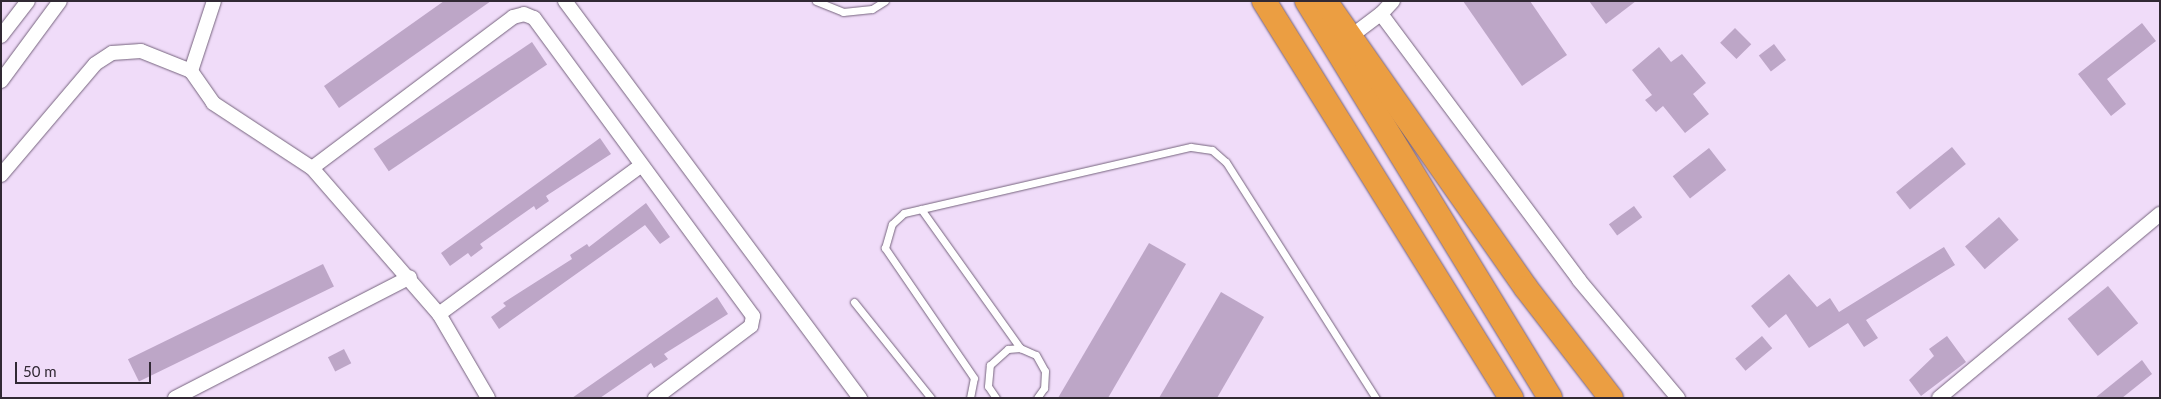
<!DOCTYPE html>
<style>
body{margin:0}
#map{position:relative;width:2161px;height:399px;overflow:hidden;background:#f0dcf9;font-family:Lato,sans-serif}
div>[style]{position:absolute}
.building>*{inset:0;background:#bda6c7;transform-origin:0 0}
.roads{filter:drop-shadow(0 0 1px #75637d) drop-shadow(0 0 1px #75637d)}
.service>*{height:7px;margin:-3.5px;padding:0 3.5px;transform-origin:3.5px;border-radius:3.5px;background:#fff}
.minor>*{height:14px;margin:-7px;padding:0 7px;transform-origin:7px;border-radius:7px;background:#fff}
.trunk>*{height:24px;margin:-12px;padding:0 12px;transform-origin:12px;border-radius:12px;background:#eb9e42}
span{translate:-50% -50%;white-space:nowrap;text-align:center;line-height:1.15;-webkit-text-stroke:5px #f0dcf9;paint-order:stroke}
.frame{position:absolute;inset:0;border:2px solid #312934;pointer-events:none}
.scale{position:absolute;left:15px;top:362px;width:136px;height:22px;box-sizing:border-box;border:2px solid #312934;border-top:0;padding-left:6px;font-size:15px;line-height:18px;white-space:nowrap;color:#312934;-webkit-text-stroke:4px #f0dcf9;paint-order:stroke}
</style>
<div id="map">
<div class="building">
<i style="clip-path:polygon(444px 1px,491px 1px,339px 108px,324px 86px)"></i>
<i style="clip-path:polygon(1463px 1px,1530px 1px,1567px 55px,1522px 86px)"></i>
<i style="clip-path:polygon(1589px 1px,1636px 1px,1606px 24px)"></i>
<i style="clip-path:polygon(2142px 23px,2156px 41px,2107px 79px,2126px 104px,2111px 116px,2078px 74px)"></i>
<i style="left:1735px;top:28px;width:23px;height:21px;rotate:45deg"></i>
<i style="left:532px;top:42px;width:27px;height:191px;rotate:56deg"></i>
<i style="left:1774px;top:44px;width:20px;height:19px;rotate:53deg"></i>
<i style="clip-path:polygon(1659px 47px,1671px 62px,1682px 54px,1706px 83px,1693px 94px,1709px 114px,1685px 133px,1663px 106px,1656px 112px,1645px 100px,1652px 95px,1632px 70px)"></i>
<i style="clip-path:polygon(600px 138px,611px 154px,546px 196px,549px 201px,536px 210px,534px 206px,480px 244px,483px 248px,471px 257px,468px 253px,450px 266px,441px 253px)"></i>
<i style="left:1952px;top:147px;width:22px;height:72px;rotate:51deg"></i>
<i style="left:1709px;top:148px;width:28px;height:46px;rotate:52deg"></i>
<i style="clip-path:polygon(646px 203px,670px 237px,660px 244px,645px 225px,499px 329px,491px 317px,506px 306px,503px 303px,572px 259px,570px 255px,587px 244px,589px 247px)"></i>
<i style="left:1634px;top:206px;width:14px;height:31px;rotate:54deg"></i>
<i style="left:1999px;top:217px;width:30px;height:45px;rotate:49deg"></i>
<i style="clip-path:polygon(1149px 243px,1186px 264px,1108px 398px,1058px 398px)"></i>
<i style="clip-path:polygon(1944px 247px,1955px 265px,1866px 320px,1878px 338px,1864px 347px,1848px 323px,1809px 348px,1786px 314px,1769px 328px,1751px 306px,1789px 274px,1817px 307px,1830px 298px,1839px 312px)"></i>
<i style="left:323px;top:264px;width:25px;height:217px;rotate:64deg"></i>
<i style="left:2108px;top:286px;width:48px;height:52px;rotate:51deg"></i>
<i style="clip-path:polygon(1221px 292px,1264px 317px,1217px 398px,1159px 398px)"></i>
<i style="clip-path:polygon(717px 297px,728px 314px,664px 354px,668px 359px,654px 368px,651px 363px,600px 398px,572px 398px)"></i>
<i style="left:1762px;top:336px;width:16px;height:35px;rotate:50deg"></i>
<i style="clip-path:polygon(1947px 336px,1966px 362px,1921px 396px,1909px 380px,1934px 356px,1929px 349px)"></i>
<i style="left:344px;top:349px;width:16px;height:18px;rotate:63deg"></i>
<i style="clip-path:polygon(2142px 360px,2152px 374px,2122px 398px,2095px 398px)"></i>
</div>
<div class="roads">
<div class="service">
<i style="left:816px;top:1px;width:29px;rotate:22deg"></i>
<i style="left:843px;top:12px;width:29px;rotate:-6deg"></i>
<i style="left:872px;top:9px;width:15px;rotate:-32deg"></i>
<i style="left:921px;top:209px;width:171px;rotate:54.5deg"></i>
<i style="left:854px;top:302px;width:123px;rotate:51.3deg"></i>
<i style="left:970px;top:398px;width:20px;rotate:-79deg"></i>
<i style="left:974px;top:378px;width:158px;rotate:-124.4deg"></i>
<i style="left:885px;top:248px;width:25px;rotate:-74deg"></i>
<i style="left:892px;top:224px;width:16px;rotate:-43deg"></i>
<i style="left:904px;top:213px;width:294px;rotate:-13deg"></i>
<i style="left:1191px;top:147px;width:21px;rotate:8deg"></i>
<i style="left:1212px;top:150px;width:18px;rotate:41deg"></i>
<i style="left:1226px;top:162px;width:280px;rotate:57.6deg"></i>
<i style="left:996px;top:398px;width:14px;rotate:-124deg"></i>
<i style="left:988px;top:386px;width:21px;rotate:-85deg"></i>
<i style="left:990px;top:365px;width:24px;rotate:-42deg"></i>
<i style="left:1008px;top:349px;width:12px;rotate:-5deg"></i>
<i style="left:1020px;top:348px;width:17px;rotate:24deg"></i>
<i style="left:1036px;top:355px;width:18px;rotate:61deg"></i>
<i style="left:1045px;top:371px;width:17px;rotate:93deg"></i>
<i style="left:1044px;top:388px;width:12px;rotate:125deg"></i>
</div>
<div class="minor">
<i style="left:214px;top:1px;width:74px;rotate:108.2deg"></i>
<i style="left:191px;top:71px;width:39px;rotate:55deg"></i>
<i style="left:213px;top:103px;width:118px;rotate:33.3deg"></i>
<i style="left:312px;top:168px;width:194px;rotate:49deg"></i>
<i style="left:439px;top:314px;width:97px;rotate:59.7deg"></i>
<i style="left:565px;top:1px;width:495px;rotate:53.4deg"></i>
<i style="left:1393px;top:1px;width:18px;rotate:133deg"></i>
<i style="left:1381px;top:14px;width:332px;rotate:53.3deg"></i>
<i style="left:1579px;top:280px;width:154px;rotate:50deg"></i>
<i style="left:1px;top:36px;width:44px;rotate:-52.4deg"></i>
<i style="left:1350px;top:37px;width:39px;rotate:-37deg"></i>
<i style="left:1px;top:81px;width:99px;rotate:-53.6deg"></i>
<i style="left:312px;top:168px;width:251px;rotate:-36.9deg"></i>
<i style="left:513px;top:17px;width:11px;rotate:-15deg"></i>
<i style="left:524px;top:14px;width:11px;rotate:22deg"></i>
<i style="left:534px;top:18px;width:370px;rotate:53.7deg"></i>
<i style="left:753px;top:316px;width:10px;rotate:101deg"></i>
<i style="left:751px;top:326px;width:120px;rotate:143.1deg"></i>
<i style="left:1px;top:175px;width:145px;rotate:-49.7deg"></i>
<i style="left:95px;top:64px;width:20px;rotate:-33deg"></i>
<i style="left:112px;top:53px;width:29px;rotate:-4deg"></i>
<i style="left:141px;top:51px;width:54px;rotate:21.8deg"></i>
<i style="left:439px;top:314px;width:248px;rotate:-36.3deg"></i>
<i style="left:175px;top:398px;width:264px;rotate:-27.2deg"></i>
<i style="left:1939px;top:398px;width:288px;rotate:-39.8deg"></i>
</div>
<div class="trunk">
<i style="left:1264px;top:1px;width:468px;rotate:58.1deg"></i>
<i style="left:1307px;top:1px;width:465px;rotate:58.5deg"></i>
<i style="left:1325px;top:1px;width:350px;rotate:55deg"></i>
<i style="left:1526px;top:288px;width:139px;rotate:52.3deg"></i>
</div>
</div>
<div class="frame"></div>
<div class="scale">50 m</div>
</div>
